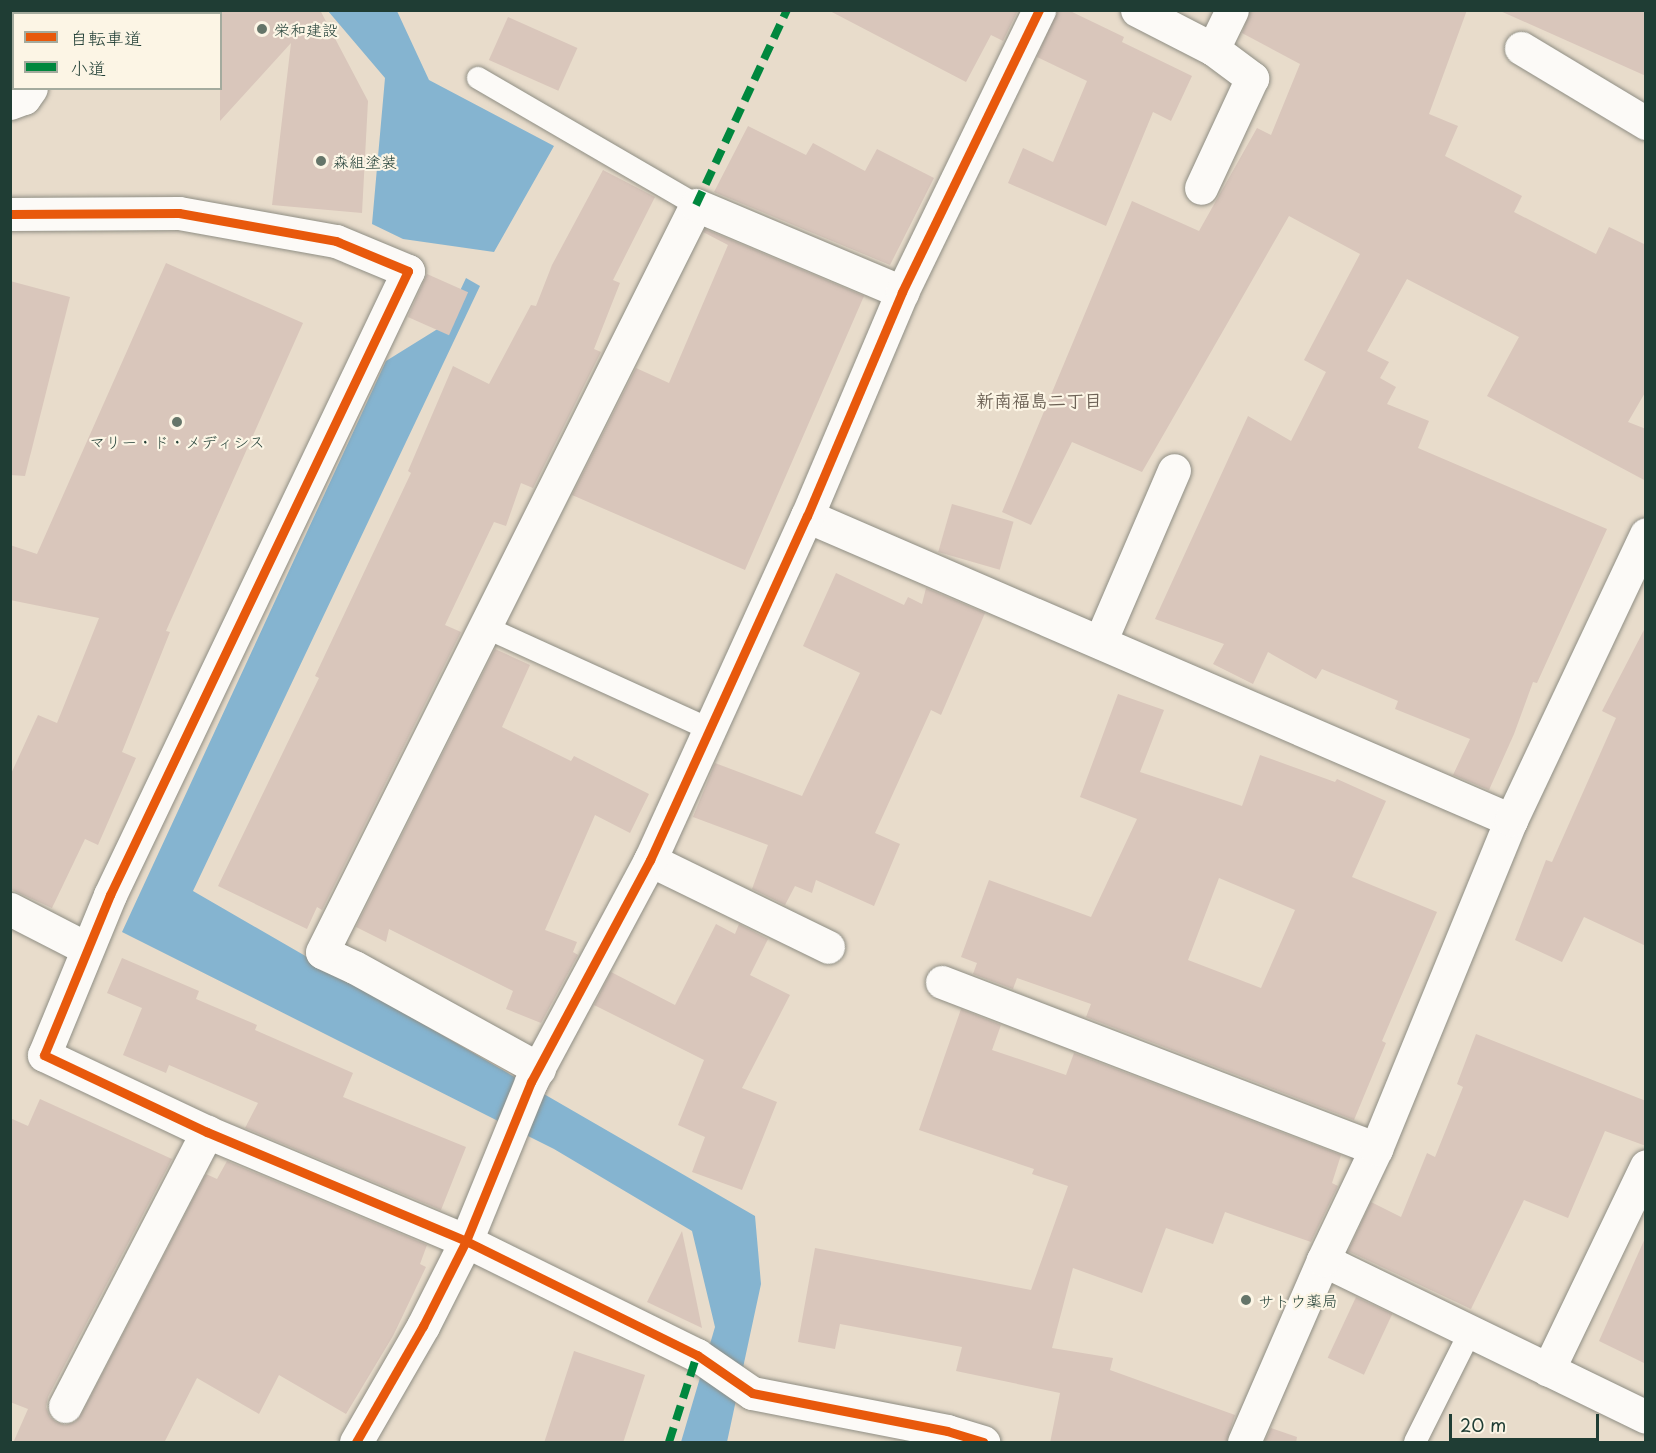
<!DOCTYPE html>
<meta charset="utf-8">
<style>
body{margin:0}
#map{position:relative;width:1656px;height:1453px;overflow:hidden;background:#e8dccb;font-family:"Playpen Sans","Klee One",sans-serif}
div>[style]{position:absolute}
.water>*{inset:0;background:#85b4d0}
.building>*{inset:0;background:#d9c6bb;transform-origin:0 0}
.roads{filter:drop-shadow(0 0 2px #8f8e84) drop-shadow(0 0 2px #8f8e84)}
.lane>*{height:22px;margin:-11px;padding:0 11px;transform-origin:11px;border-radius:11px;background:#fcfaf7}
.street>*{height:33px;margin:-16.5px;padding:0 16.5px;transform-origin:16.5px;border-radius:16.5px;background:#fcfaf7}
.quiet>*{height:8px;margin-top:-4px;transform-origin:0;background:repeating-linear-gradient(90deg,#00873e 0 15px,transparent 0 23px)}
.cycleway>*{height:9px;margin:-4.5px;padding:0 4.5px;transform-origin:4.5px;border-radius:4.5px;background:#e8590c}
.dots>*{width:16px;height:16px;translate:-50% -50%;box-sizing:border-box;border:3px solid #fcf5e5;border-radius:50%}
span{translate:-50% -50%;white-space:nowrap;text-align:center;line-height:1.15;-webkit-text-stroke:4.5px #fcf5e5;paint-order:stroke}
.poi-label{font-size:16px;color:#1f3d34}
.left{translate:0 -50%;text-align:left}
.neighbourhood-label{font-size:18px;color:#6d6256;font-weight:700}
.frame{position:absolute;inset:0;border:12px solid #1f3d34;pointer-events:none}
.legend{position:absolute;left:12px;top:12px;width:210px;height:78px;box-sizing:border-box;background:#fcf5e5;border:2px solid #a4ab9e;margin:0;padding:8px 10px;list-style:none;font-size:18px;color:#1f3d34}
.legend li{display:flex;align-items:center;gap:12px;height:30px}
.legend b{width:30px;border:2px solid #a4ab9e}
.scale{position:absolute;left:1449px;top:1414px;width:150px;height:27px;box-sizing:border-box;border:3px solid #1f3d34;border-top:0;padding-left:8px;font-size:18px;line-height:21px;white-space:nowrap;color:#1f3d34;-webkit-text-stroke:4px #fcf5e5;paint-order:stroke}
</style>
<div id="map">
<div class="water">
<i style="clip-path:polygon(328px 11px,397px 11px,429px 80px,554px 146px,494px 252px,403px 239px,372px 224px,385px 78px)"></i>
<i style="clip-path:polygon(466px 278px,480px 286px,193px 891px,755px 1216px,761px 1284px,727px 1442px,681px 1442px,715px 1327px,692px 1231px,554px 1149px,122px 932px,386px 361px,444px 325px)"></i>
</div>
<div class="building">
<i style="clip-path:polygon(220px 10px,320px 10px,368px 101px,362px 213px,272px 205px,291px 43px,220px 121px)"></i>
<i style="clip-path:polygon(828px 10px,1018px 10px,1003px 41px,991px 35px,966px 82px)"></i>
<i style="clip-path:polygon(1057px 10px,1068px 10px,1124px 37px,1122px 42px,1192px 76px,1171px 121px,1153px 112px,1106px 226px,1008px 183px,1023px 148px,1053px 162px,1087px 81px,1037px 57px)"></i>
<i style="clip-path:polygon(1250px 10px,1467px 10px,1429px 114px,1458px 126px,1445px 156px,1522px 196px,1514px 212px,1596px 254px,1609px 227px,1646px 245px,1646px 391px,1628px 422px,1646px 429px,1646px 481px,1487px 396px,1519px 337px,1407px 279px,1367px 351px,1389px 362px,1380px 378px,1396px 387px,1387px 404px,1429px 421px,1418px 448px,1607px 529px,1537px 683px,1533px 682px,1514px 734px,1489px 790px,1453px 775px,1470px 739px,1395px 709px,1398px 701px,1322px 669px,1316px 679px,1268px 652px,1253px 684px,1213px 664px,1224px 644px,1155px 619px,1248px 416px,1291px 441px,1326px 372px,1304px 360px,1360px 254px,1289px 216px,1142px 472px,1072px 442px,1031px 525px,1002px 512px,1132px 201px,1199px 231px,1257px 128px,1271px 135px,1300px 64px,1242px 33px)"></i>
<i style="clip-path:polygon(1498px 10px,1646px 10px,1646px 76px)"></i>
<i style="left:508px;top:17px;width:76px;height:47px;rotate:24deg"></i>
<i style="clip-path:polygon(748px 126px,806px 155px,813px 143px,865px 171px,877px 149px,934px 178px,890px 265px,714px 192px)"></i>
<i style="clip-path:polygon(603px 170px,655px 197px,613px 280px,620px 283px,594px 349px,601px 352px,533px 488px,521px 483px,506px 526px,494px 522px,445px 625px,461px 632px,322px 910px,317px 907px,307px 929px,218px 886px,319px 678px,315px 676px,411px 473px,408px 471px,453px 366px,489px 384px,531px 305px,536px 306px,552px 265px)"></i>
<i style="clip-path:polygon(705px 229px,864px 296px,745px 570px,572px 495px,636px 368px,669px 383px,728px 245px,703px 232px)"></i>
<i style="clip-path:polygon(166px 263px,303px 323px,166px 631px,170px 632px,122px 752px,136px 758px,98px 845px,85px 839px,52px 908px,10px 889px,10px 776px,38px 715px,57px 723px,99px 618px,10px 600px,10px 545px,37px 554px)"></i>
<i style="left:427px;top:274px;width:45px;height:47px;rotate:24deg"></i>
<i style="clip-path:polygon(10px 281px,70px 297px,25px 476px,10px 475px)"></i>
<i style="left:952px;top:504px;width:64px;height:50px;rotate:16deg"></i>
<i style="clip-path:polygon(836px 573px,904px 605px,908px 597px,922px 604px,926px 588px,985px 613px,941px 715px,931px 710px,875px 833px,900px 844px,874px 906px,816px 880px,812px 893px,795px 886px,785px 905px,752px 889px,768px 845px,693px 817px,715px 763px,802px 796px,860px 673px,803px 646px)"></i>
<i style="clip-path:polygon(1646px 626px,1646px 946px,1584px 917px,1562px 962px,1515px 940px,1546px 860px,1552px 862px,1616px 718px,1602px 711px)"></i>
<i style="clip-path:polygon(495px 649px,530px 665px,502px 727px,571px 761px,574px 756px,649px 794px,630px 833px,595px 815px,545px 930px,577px 942px,573px 952px,578px 955px,541px 1023px,506px 1009px,513px 991px,389px 929px,386px 942px,356px 927px)"></i>
<i style="clip-path:polygon(evenodd,1118px 694px,1164px 710px,1140px 772px,1242px 806px,1260px 755px,1335px 782px,1337px 779px,1386px 801px,1352px 877px,1437px 912px,1382px 1041px,1386px 1043px,1354px 1120px,1086px 1017px,1091px 1004px,1017px 978px,1013px 989px,973px 974px,977px 963px,961px 957px,989px 880px,1091px 917px,1137px 819px,1080px 797px,1118px 694px,1219px 878px,1295px 910px,1261px 988px,1188px 960px,1219px 878px)"></i>
<i style="clip-path:polygon(716px 924px,735px 934px,739px 924px,768px 939px,750px 975px,790px 995px,742px 1088px,777px 1102px,742px 1190px,692px 1172px,705px 1137px,678px 1125px,704px 1060px,594px 1005px,611px 972px,675px 1005px)"></i>
<i style="clip-path:polygon(122px 958px,199px 991px,196px 999px,257px 1025px,255px 1030px,353px 1073px,343px 1097px,466px 1147px,441px 1210px,245px 1128px,258px 1103px,169px 1065px,166px 1073px,123px 1055px,142px 1008px,107px 993px)"></i>
<i style="clip-path:polygon(961px 1009px,1001px 1025px,992px 1050px,1066px 1075px,1074px 1053px,1341px 1155px,1332px 1183px,1338px 1186px,1311px 1242px,1225px 1212px,1213px 1244px,1166px 1228px,1142px 1293px,1073px 1268px,1052px 1348px,1113px 1358px,1110px 1370px,1235px 1415px,1226px 1443px,1050px 1443px,1060px 1393px,956px 1371px,962px 1347px,840px 1324px,835px 1349px,798px 1342px,815px 1248px,1031px 1290px,1068px 1186px,1032px 1174px,1034px 1169px,919px 1130px)"></i>
<i style="clip-path:polygon(1476px 1034px,1646px 1101px,1646px 1146px,1605px 1131px,1568px 1218px,1524px 1200px,1471px 1309px,1348px 1251px,1371px 1202px,1401px 1217px,1427px 1153px,1435px 1157px,1463px 1087px,1457px 1084px)"></i>
<i style="clip-path:polygon(40px 1099px,172px 1159px,48px 1397px,46px 1407px,50px 1417px,56px 1422px,65px 1425px,75px 1422px,81px 1415px,206px 1174px,217px 1179px,227px 1161px,427px 1245px,420px 1264px,426px 1267px,393px 1336px,346px 1414px,279px 1375px,259px 1414px,197px 1378px,164px 1443px,13px 1443px,28px 1409px,10px 1402px,10px 1118px,28px 1126px)"></i>
<i style="clip-path:polygon(682px 1231px,702px 1328px,647px 1302px)"></i>
<i style="clip-path:polygon(1646px 1236px,1646px 1364px,1599px 1341px)"></i>
<i style="left:1356px;top:1297px;width:40px;height:67px;rotate:25deg"></i>
<i style="clip-path:polygon(574px 1351px,645px 1375px,623px 1443px,544px 1443px)"></i>
<i style="clip-path:polygon(1271px 1428px,1297px 1437px,1296px 1443px,1264px 1443px)"></i>
</div>
<div class="roads">
<div class="lane">
<i style="left:478px;top:78px;width:252px;rotate:30.2deg"></i>
<i style="left:485px;top:627px;width:246px;rotate:24.5deg"></i>
<i style="left:1415px;top:1442px;width:123px;rotate:-63.4deg"></i>
</div>
<div class="street">
<i style="left:1137px;top:10px;width:85px;rotate:27.2deg"></i>
<i style="left:1213px;top:49px;width:49px;rotate:36.6deg"></i>
<i style="left:1252px;top:78px;width:121px;rotate:114.9deg"></i>
<i style="left:86px;top:14px;width:4px;rotate:-63deg"></i>
<i style="left:1521px;top:48px;width:146px;rotate:31deg"></i>
<i style="left:1213px;top:49px;width:43px;rotate:-64deg"></i>
<i style="left:10px;top:103px;width:15px;rotate:-20deg"></i>
<i style="left:24px;top:98px;width:12px;rotate:-55deg"></i>
<i style="left:10px;top:214px;width:169px;rotate:-0.3deg"></i>
<i style="left:179px;top:213px;width:159px;rotate:10.1deg"></i>
<i style="left:336px;top:241px;width:78px;rotate:22.6deg"></i>
<i style="left:408px;top:271px;width:692px;rotate:115.53deg"></i>
<i style="left:110px;top:895px;width:173px;rotate:112.4deg"></i>
<i style="left:44px;top:1055px;width:180px;rotate:25.3deg"></i>
<i style="left:207px;top:1132px;width:281px;rotate:22.8deg"></i>
<i style="left:466px;top:1241px;width:258px;rotate:26.3deg"></i>
<i style="left:697px;top:1355px;width:67px;rotate:34.6deg"></i>
<i style="left:752px;top:1393px;width:199px;rotate:11deg"></i>
<i style="left:947px;top:1431px;width:38px;rotate:17deg"></i>
<i style="left:807px;top:516px;width:767px;rotate:23.36deg"></i>
<i style="left:1100px;top:642px;width:187px;rotate:-66.7deg"></i>
<i style="left:650px;top:860px;width:198px;rotate:26deg"></i>
<i style="left:10px;top:909px;width:85px;rotate:27.2deg"></i>
<i style="left:942px;top:982px;width:465px;rotate:21deg"></i>
<i style="left:539px;top:1069px;width:211px;rotate:-151.1deg"></i>
<i style="left:354px;top:967px;width:35px;rotate:-155deg"></i>
<i style="left:322px;top:952px;width:835px;rotate:-63.4deg"></i>
<i style="left:696px;top:205px;width:224px;rotate:22.9deg"></i>
<i style="left:1323px;top:1260px;width:359px;rotate:25.9deg"></i>
<i style="left:1548px;top:1370px;width:226px;rotate:-64.3deg"></i>
<i style="left:65px;top:1406px;width:309px;rotate:-62.6deg"></i>
<i style="left:356px;top:1442px;width:134px;rotate:-60deg"></i>
<i style="left:423px;top:1326px;width:95px;rotate:-63.2deg"></i>
<i style="left:466px;top:1241px;width:172px;rotate:-67.8deg"></i>
<i style="left:531px;top:1082px;width:252px;rotate:-61.8deg"></i>
<i style="left:650px;top:860px;width:378px;rotate:-65.5deg"></i>
<i style="left:807px;top:516px;width:243px;rotate:-67deg"></i>
<i style="left:902px;top:292px;width:314px;rotate:-64.1deg"></i>
<i style="left:1244px;top:1442px;width:198px;rotate:-66.5deg"></i>
<i style="left:1323px;top:1260px;width:123px;rotate:-64.5deg"></i>
<i style="left:1376px;top:1149px;width:356px;rotate:-67.7deg"></i>
<i style="left:1511px;top:820px;width:316px;rotate:-64.7deg"></i>
</div>
</div>
<div class="quiet">
<i style="left:696px;top:205px;width:215px;rotate:-65deg"></i>
<i style="left:669px;top:1442px;width:91px;rotate:-72.2deg"></i>
</div>
<div class="cycleway">
<i style="left:10px;top:214px;width:169px;rotate:-0.3deg"></i>
<i style="left:179px;top:213px;width:159px;rotate:10.1deg"></i>
<i style="left:336px;top:241px;width:78px;rotate:22.6deg"></i>
<i style="left:408px;top:271px;width:692px;rotate:115.53deg"></i>
<i style="left:110px;top:895px;width:173px;rotate:112.4deg"></i>
<i style="left:44px;top:1055px;width:180px;rotate:25.3deg"></i>
<i style="left:207px;top:1132px;width:281px;rotate:22.8deg"></i>
<i style="left:466px;top:1241px;width:258px;rotate:26.3deg"></i>
<i style="left:697px;top:1355px;width:67px;rotate:34.6deg"></i>
<i style="left:752px;top:1393px;width:199px;rotate:11deg"></i>
<i style="left:947px;top:1431px;width:38px;rotate:17deg"></i>
<i style="left:356px;top:1442px;width:134px;rotate:-60deg"></i>
<i style="left:423px;top:1326px;width:95px;rotate:-63.2deg"></i>
<i style="left:466px;top:1241px;width:172px;rotate:-67.8deg"></i>
<i style="left:531px;top:1082px;width:252px;rotate:-61.8deg"></i>
<i style="left:650px;top:860px;width:378px;rotate:-65.5deg"></i>
<i style="left:807px;top:516px;width:243px;rotate:-67deg"></i>
<i style="left:902px;top:292px;width:314px;rotate:-64.1deg"></i>
</div>
<div class="dots">
<i style="left:262px;top:29px;background:#657569"></i>
<i style="left:321px;top:161px;background:#657569"></i>
<i style="left:177px;top:422px;background:#657569"></i>
<i style="left:1246px;top:1300px;background:#657569"></i>
</div>
<div class="poi-label">
<span class="left" style="left:274px;top:29px">栄和建設</span>
<span class="left" style="left:333px;top:161px">森組塗装</span>
<span style="left:177px;top:441px">マリー・ド・メディシス</span>
<span class="left" style="left:1258px;top:1300px">サトウ薬局</span>
</div>
<div class="neighbourhood-label">
<span style="left:1039px;top:400px">新南福島二丁目</span>
</div>
<div class="frame"></div>
<ul class="legend">
<li><b style="height:8px;background:#e8590c"></b>自転車道</li>
<li><b style="height:8px;background:#00873e"></b>小道</li>
</ul>
<div class="scale">20 m</div>
</div>
